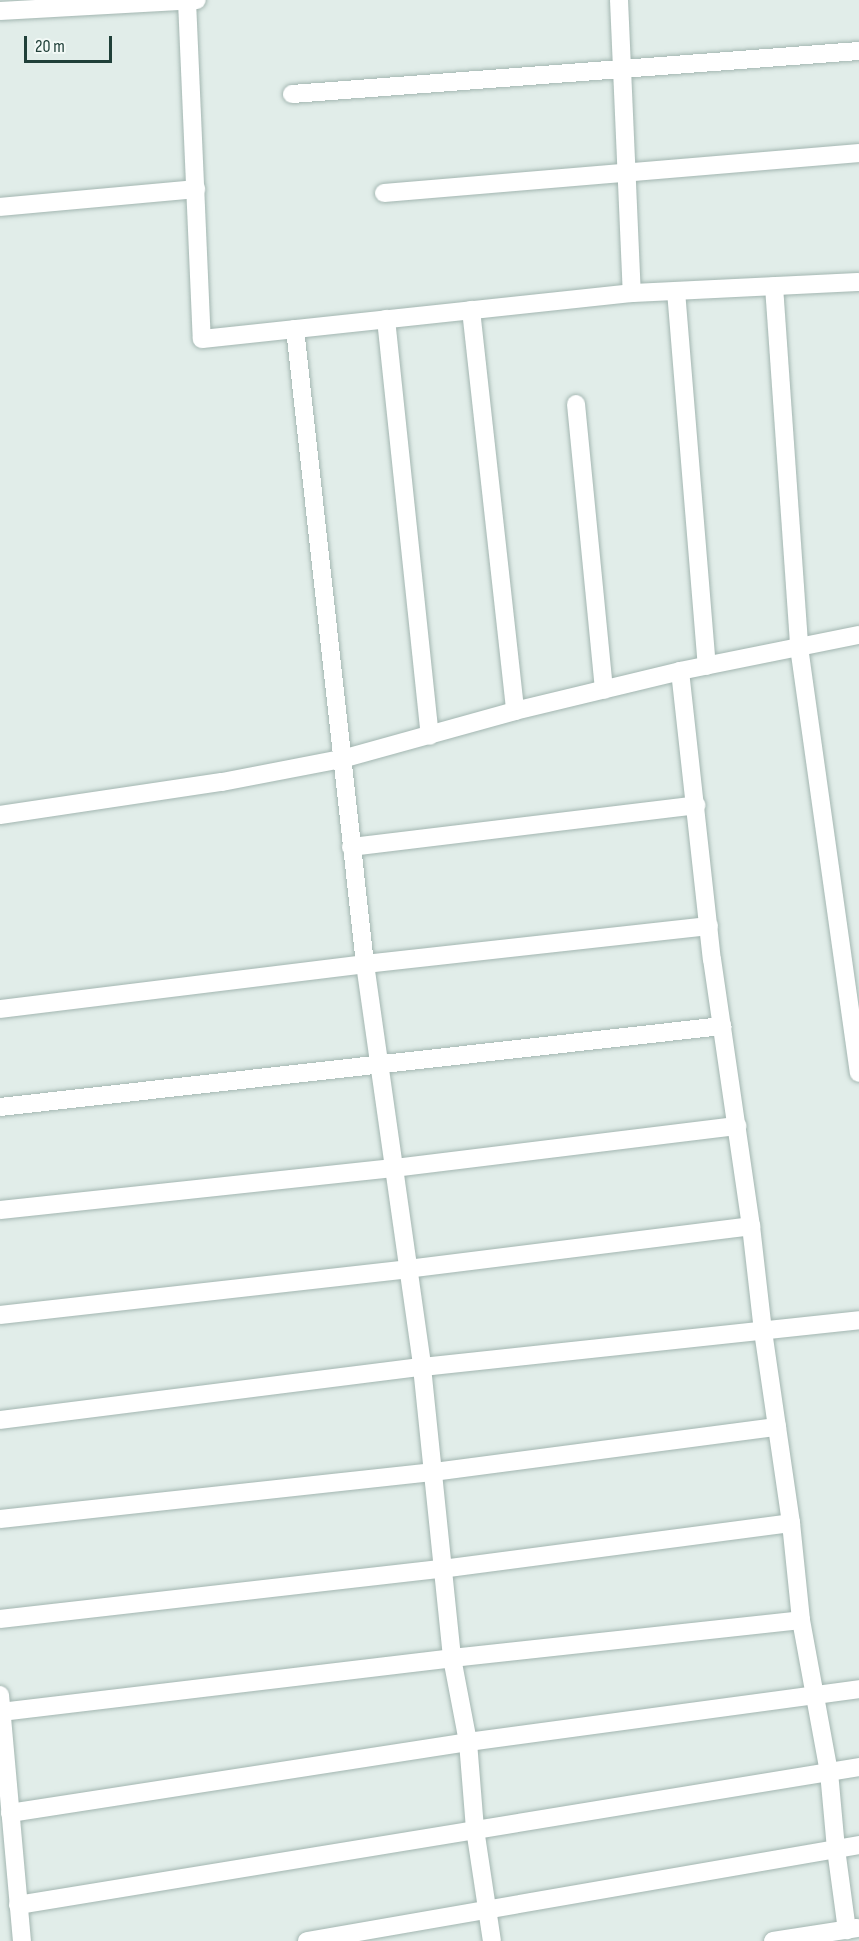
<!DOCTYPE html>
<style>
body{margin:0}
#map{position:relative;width:859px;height:1941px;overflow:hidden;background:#e1ede9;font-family:"Sofia Sans Condensed",sans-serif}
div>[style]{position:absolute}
.roads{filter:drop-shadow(0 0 2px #a3b6b1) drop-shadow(0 0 2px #a3b6b1)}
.minor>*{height:18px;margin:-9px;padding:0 9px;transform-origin:9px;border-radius:9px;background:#fff}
span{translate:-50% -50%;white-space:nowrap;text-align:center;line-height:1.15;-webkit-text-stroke:6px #f2f9f6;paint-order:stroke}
.scale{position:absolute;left:24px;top:36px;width:88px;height:27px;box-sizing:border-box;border:3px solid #204039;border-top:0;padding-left:8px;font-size:18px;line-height:21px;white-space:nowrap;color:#204039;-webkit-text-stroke:4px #f2f9f6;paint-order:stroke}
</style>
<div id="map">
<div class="roads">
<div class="minor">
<i style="left:619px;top:0;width:293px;rotate:87.5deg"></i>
<i style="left:187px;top:1px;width:338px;rotate:87.5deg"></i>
<i style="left:202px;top:339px;width:432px;rotate:-6.1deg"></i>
<i style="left:632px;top:293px;width:227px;rotate:-2.8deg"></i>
<i style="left:0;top:11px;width:197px;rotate:-3.2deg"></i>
<i style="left:292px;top:94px;width:569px;rotate:-4.34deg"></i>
<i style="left:384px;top:193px;width:477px;rotate:-4.8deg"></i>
<i style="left:0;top:207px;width:197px;rotate:-5.2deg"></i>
<i style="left:774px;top:286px;width:362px;rotate:86deg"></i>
<i style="left:799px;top:647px;width:430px;rotate:82deg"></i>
<i style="left:676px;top:291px;width:376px;rotate:85.3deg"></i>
<i style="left:471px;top:310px;width:403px;rotate:83.7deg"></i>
<i style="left:386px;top:319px;width:419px;rotate:84deg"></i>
<i style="left:295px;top:329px;width:639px;rotate:83.71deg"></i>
<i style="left:365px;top:964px;width:407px;rotate:81.9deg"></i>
<i style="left:422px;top:1367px;width:293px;rotate:84.1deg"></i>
<i style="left:452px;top:1658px;width:86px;rotate:79.2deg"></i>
<i style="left:468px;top:1742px;width:87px;rotate:85.4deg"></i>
<i style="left:475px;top:1829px;width:113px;rotate:81.4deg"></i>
<i style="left:576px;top:404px;width:287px;rotate:84.4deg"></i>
<i style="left:680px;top:671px;width:290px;rotate:83.7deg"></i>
<i style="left:712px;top:959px;width:270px;rotate:81.7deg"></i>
<i style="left:751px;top:1226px;width:106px;rotate:83.5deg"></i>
<i style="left:763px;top:1331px;width:194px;rotate:81.7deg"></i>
<i style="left:791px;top:1523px;width:98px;rotate:84.1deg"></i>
<i style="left:801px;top:1620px;width:155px;rotate:79.6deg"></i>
<i style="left:829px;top:1772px;width:77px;rotate:84.8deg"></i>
<i style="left:836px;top:1849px;width:82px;rotate:82.3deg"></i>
<i style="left:0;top:815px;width:224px;rotate:-8.5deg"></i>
<i style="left:222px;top:782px;width:122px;rotate:-10.9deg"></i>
<i style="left:342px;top:759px;width:180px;rotate:-15.5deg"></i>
<i style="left:515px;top:711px;width:170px;rotate:-13.6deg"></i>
<i style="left:680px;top:671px;width:183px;rotate:-11.4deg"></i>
<i style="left:351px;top:847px;width:348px;rotate:-6.9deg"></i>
<i style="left:0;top:1009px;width:368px;rotate:-7deg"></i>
<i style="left:365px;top:964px;width:346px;rotate:-6.3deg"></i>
<i style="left:0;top:1107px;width:727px;rotate:-6.4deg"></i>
<i style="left:0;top:1210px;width:396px;rotate:-6.1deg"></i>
<i style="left:394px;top:1168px;width:346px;rotate:-7deg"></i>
<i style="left:0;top:1315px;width:410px;rotate:-6.4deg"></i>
<i style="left:407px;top:1269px;width:347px;rotate:-7.1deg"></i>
<i style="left:0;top:1420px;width:425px;rotate:-7.2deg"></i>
<i style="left:422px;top:1367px;width:440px;rotate:-6.1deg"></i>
<i style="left:0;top:1519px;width:437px;rotate:-6.2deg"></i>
<i style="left:434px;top:1472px;width:346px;rotate:-7.5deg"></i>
<i style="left:0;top:1619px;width:445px;rotate:-6.5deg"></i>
<i style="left:442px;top:1569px;width:352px;rotate:-7.5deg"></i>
<i style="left:0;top:1695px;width:247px;rotate:84.9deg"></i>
<i style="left:1px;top:1712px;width:454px;rotate:-6.8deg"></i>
<i style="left:452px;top:1658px;width:351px;rotate:-6.2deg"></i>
<i style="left:10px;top:1813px;width:463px;rotate:-8.8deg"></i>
<i style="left:468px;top:1742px;width:395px;rotate:-7.7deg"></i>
<i style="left:18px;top:1905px;width:852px;rotate:-9.32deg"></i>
<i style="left:307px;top:1941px;width:560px;rotate:-9.87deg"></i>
<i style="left:773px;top:1941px;width:85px;rotate:-8.8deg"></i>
</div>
</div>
<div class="scale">20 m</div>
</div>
